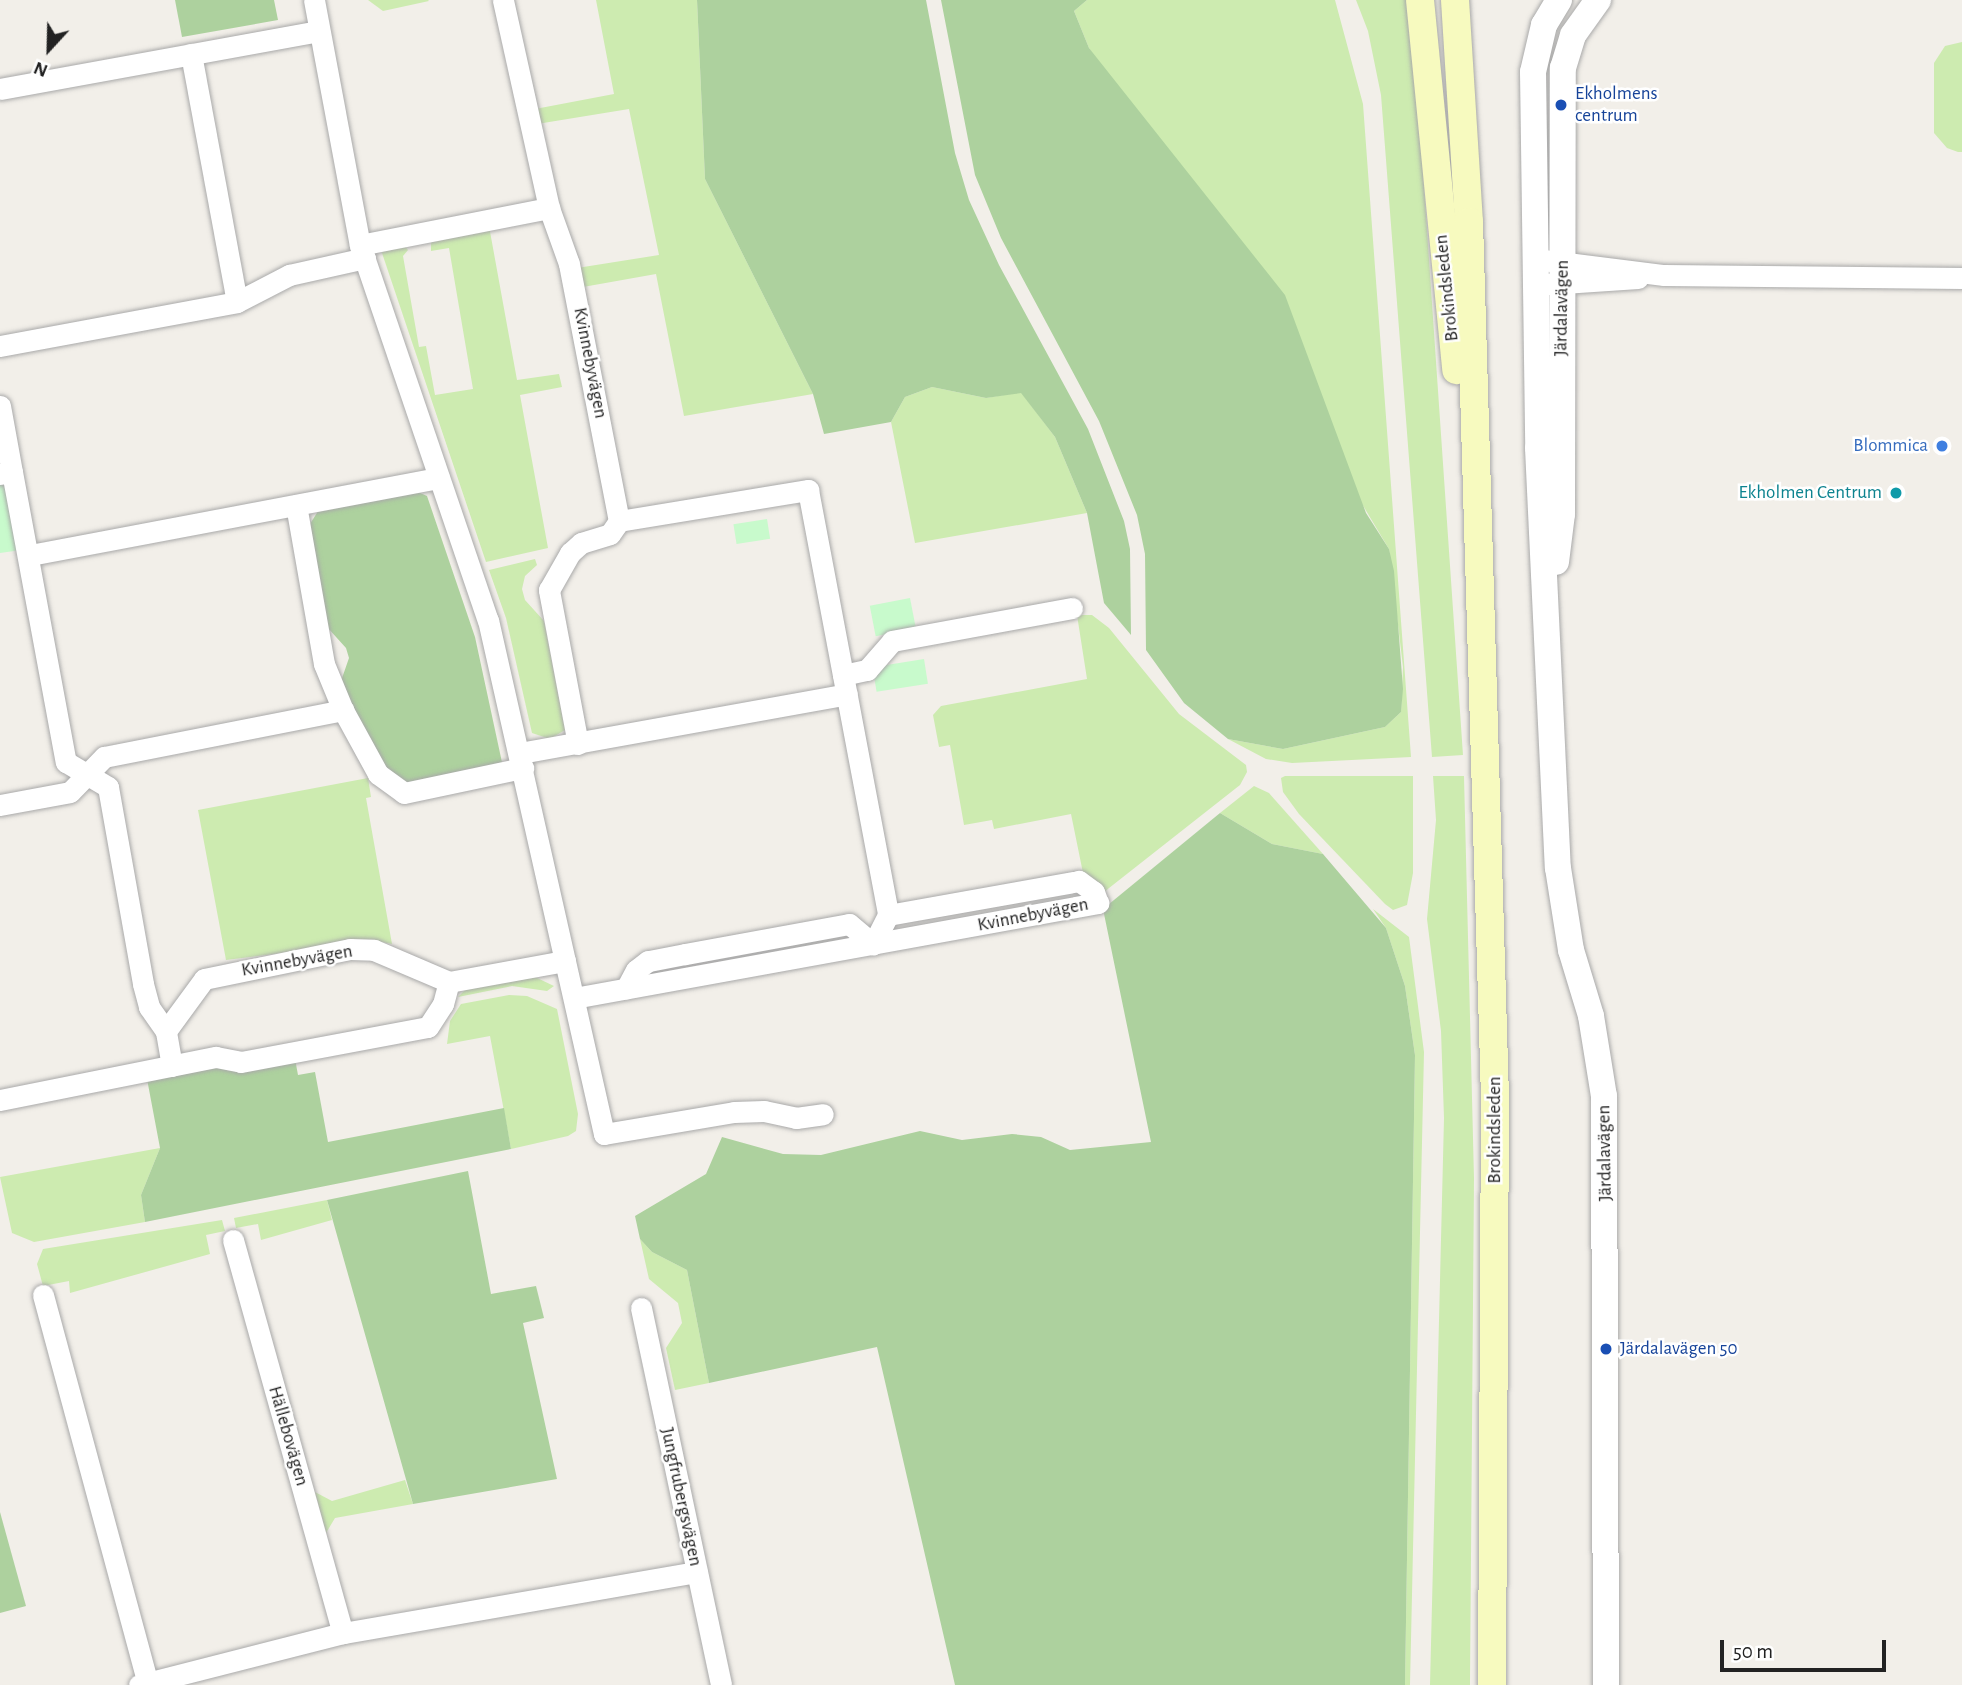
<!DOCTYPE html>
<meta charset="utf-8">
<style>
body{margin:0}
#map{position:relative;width:1962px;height:1685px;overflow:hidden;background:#f2efe9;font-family:"Alegreya Sans",sans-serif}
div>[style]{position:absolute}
.grass>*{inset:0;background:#cdebb0}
.forest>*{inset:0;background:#add19e}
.park>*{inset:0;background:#c8facc;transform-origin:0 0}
.roads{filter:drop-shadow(0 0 2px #a9a9a9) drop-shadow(0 0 2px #a9a9a9)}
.minor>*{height:21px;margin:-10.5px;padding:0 10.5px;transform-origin:10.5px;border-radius:10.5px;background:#fff}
.tertiary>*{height:26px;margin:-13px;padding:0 13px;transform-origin:13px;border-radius:13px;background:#fff}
.secondary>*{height:28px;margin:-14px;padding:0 14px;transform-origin:14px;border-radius:14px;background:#f7fabf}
.dots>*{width:19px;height:19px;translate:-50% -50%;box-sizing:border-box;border:4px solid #fff;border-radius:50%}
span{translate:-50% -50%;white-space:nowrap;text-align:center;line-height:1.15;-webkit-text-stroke:5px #fff;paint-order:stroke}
.transit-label{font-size:19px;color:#164399}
.left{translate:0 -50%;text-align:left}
.street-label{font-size:19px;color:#222}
.shop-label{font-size:19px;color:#366cbe}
.right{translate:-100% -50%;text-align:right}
.culture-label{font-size:19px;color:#0d838f}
.north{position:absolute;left:14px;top:14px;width:70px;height:70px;-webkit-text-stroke:5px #fff;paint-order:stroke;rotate:202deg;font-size:19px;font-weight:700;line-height:28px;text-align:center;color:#222}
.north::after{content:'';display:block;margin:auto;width:24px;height:32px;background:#222;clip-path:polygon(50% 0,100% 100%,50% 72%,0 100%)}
.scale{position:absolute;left:1720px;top:1640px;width:166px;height:32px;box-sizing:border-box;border:4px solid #222;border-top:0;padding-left:9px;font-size:21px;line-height:24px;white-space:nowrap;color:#222;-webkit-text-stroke:5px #fff;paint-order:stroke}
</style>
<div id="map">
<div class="grass">
<i style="clip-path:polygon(368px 0,428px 0,429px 1px,383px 11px)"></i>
<i style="clip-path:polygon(596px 0,697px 0,705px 179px,813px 394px,684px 416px,656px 274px,583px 287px,577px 268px,659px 255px,629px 109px,537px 124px,535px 109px,614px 94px)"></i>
<i style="clip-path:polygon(1087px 0,1335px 0,1363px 104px,1411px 757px,1292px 763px,1266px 759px,1228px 739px,1283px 749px,1385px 727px,1401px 712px,1403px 667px,1389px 549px,1089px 48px,1074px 11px)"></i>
<i style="clip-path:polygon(1356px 0,1406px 0,1423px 172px,1463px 755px,1432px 757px,1381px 95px,1368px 31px)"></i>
<i style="clip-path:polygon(1962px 42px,1962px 152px,1958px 152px,1947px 148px,1934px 133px,1934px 63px,1945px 46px)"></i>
<i style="clip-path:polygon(489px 226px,517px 380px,559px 374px,562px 387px,520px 395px,548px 548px,486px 562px,382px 253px,383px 248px,404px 245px,408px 250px,403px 256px,419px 347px,426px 346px,435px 395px,473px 389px,449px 248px,431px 251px,431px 242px)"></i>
<i style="clip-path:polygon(932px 387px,986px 398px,1021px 392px,1055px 437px,1087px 513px,915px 543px,891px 422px,905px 397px)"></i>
<i style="clip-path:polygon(535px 559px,537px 565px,525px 576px,522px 589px,525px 600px,544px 621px,565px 730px,550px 739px,532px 733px,506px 618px,489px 570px)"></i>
<i style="clip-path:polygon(1077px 615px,1092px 615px,1109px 628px,1179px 714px,1246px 765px,1247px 772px,1240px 785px,1104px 892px,1083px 873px,1071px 814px,994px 829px,992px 820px,964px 825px,950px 745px,939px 747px,933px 715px,941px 706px,1087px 679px)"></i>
<i style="clip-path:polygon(1285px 776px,1413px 776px,1413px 873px,1407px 905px,1393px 910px,1385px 904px,1299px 814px,1283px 792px,1281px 778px)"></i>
<i style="clip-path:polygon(1433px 776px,1464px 776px,1474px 1178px,1470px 1685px,1430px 1685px,1444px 1118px,1441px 1031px,1427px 919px,1436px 820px)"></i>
<i style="clip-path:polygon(368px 778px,371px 797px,366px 798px,392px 944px,377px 941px,226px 960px,198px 810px)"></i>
<i style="clip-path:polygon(1254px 786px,1269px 793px,1323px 854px,1272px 844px,1220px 813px)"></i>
<i style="clip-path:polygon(1373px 909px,1409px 937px,1424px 1052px,1410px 1685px,1405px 1685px,1415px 1055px,1405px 986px,1386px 928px)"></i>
<i style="clip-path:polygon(535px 977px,554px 986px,547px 991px,512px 986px,458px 997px,466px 989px)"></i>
<i style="clip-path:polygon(509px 995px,527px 996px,557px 1009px,578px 1114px,576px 1131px,568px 1136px,511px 1149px,490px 1036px,447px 1044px,450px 1021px,461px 1004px)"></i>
<i style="clip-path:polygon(160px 1148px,141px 1195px,145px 1222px,34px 1242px,12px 1233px,0 1177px)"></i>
<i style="clip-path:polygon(327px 1200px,332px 1220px,261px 1240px,258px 1224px,236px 1228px,234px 1218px)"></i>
<i style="clip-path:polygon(222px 1220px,225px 1231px,206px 1235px,210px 1254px,70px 1293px,69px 1281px,43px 1286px,37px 1264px,43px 1249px)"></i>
<i style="clip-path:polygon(640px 1239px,652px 1252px,687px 1270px,709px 1383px,675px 1390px,666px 1348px,682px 1323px,678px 1303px,649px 1279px)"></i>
<i style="clip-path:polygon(405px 1480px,413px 1504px,335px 1518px,326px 1533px,315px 1492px,332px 1501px)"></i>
</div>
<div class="forest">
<i style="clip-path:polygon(175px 0,274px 0,278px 20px,182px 37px)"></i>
<i style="clip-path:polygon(697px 0,926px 0,955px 153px,969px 200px,999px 265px,1088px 429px,1124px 521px,1130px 549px,1131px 635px,1104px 603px,1087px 513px,1055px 437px,1021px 393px,986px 398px,932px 387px,905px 397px,891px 422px,824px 434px,813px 394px,705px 179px)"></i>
<i style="clip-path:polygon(941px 0,1087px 0,1074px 11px,1089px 48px,1285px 295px,1366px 513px,1389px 549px,1394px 571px,1403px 689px,1401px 712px,1385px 727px,1283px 749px,1228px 739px,1184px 703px,1146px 650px,1145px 554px,1137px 515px,1099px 421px,1001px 238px,975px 175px)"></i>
<i style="clip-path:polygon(418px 492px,427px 496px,475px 637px,503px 767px,410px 784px,396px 779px,378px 763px,341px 681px,349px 658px,346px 648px,327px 627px,310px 524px,320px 508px)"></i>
<i style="clip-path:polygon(1220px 813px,1272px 844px,1323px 854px,1386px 928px,1405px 986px,1415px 1055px,1405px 1685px,955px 1685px,877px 1347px,709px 1383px,687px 1270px,652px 1252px,640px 1239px,635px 1216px,706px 1174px,722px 1137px,783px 1154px,821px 1155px,920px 1131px,962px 1140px,1012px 1134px,1041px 1137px,1070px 1150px,1151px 1142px,1103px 909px)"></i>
<i style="clip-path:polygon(295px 1059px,298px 1075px,315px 1072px,328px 1142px,504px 1108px,511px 1149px,145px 1222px,141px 1195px,160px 1148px,147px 1079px,218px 1065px)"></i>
<i style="clip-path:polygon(468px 1171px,491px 1294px,536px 1286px,544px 1318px,523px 1323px,557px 1479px,413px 1504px,327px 1200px)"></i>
<i style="clip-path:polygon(0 1512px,26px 1606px,0 1613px)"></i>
</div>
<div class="park">
<i style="clip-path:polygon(0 484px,4px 485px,21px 550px,0 553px)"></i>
<i style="left:767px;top:519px;width:20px;height:34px;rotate:81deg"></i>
<i style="left:910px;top:598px;width:31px;height:41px;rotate:79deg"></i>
<i style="left:924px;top:659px;width:25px;height:52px;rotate:81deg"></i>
</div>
<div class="roads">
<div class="minor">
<i style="left:314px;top:0;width:249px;rotate:79.4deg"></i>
<i style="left:360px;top:245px;width:396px;rotate:71.2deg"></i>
<i style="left:488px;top:620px;width:527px;rotate:77.28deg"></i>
<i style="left:604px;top:1134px;width:132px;rotate:-9.6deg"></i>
<i style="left:734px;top:1112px;width:30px;rotate:-2deg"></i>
<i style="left:764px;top:1111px;width:33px;rotate:12deg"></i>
<i style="left:796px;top:1118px;width:27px;rotate:-8deg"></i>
<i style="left:191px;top:54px;width:252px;rotate:79.5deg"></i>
<i style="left:0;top:89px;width:324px;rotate:-10.3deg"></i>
<i style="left:549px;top:208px;width:59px;rotate:70.3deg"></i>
<i style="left:569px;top:264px;width:262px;rotate:79deg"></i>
<i style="left:619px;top:521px;width:192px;rotate:-9.3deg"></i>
<i style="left:808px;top:490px;width:432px;rotate:79.3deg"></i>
<i style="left:888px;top:915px;width:33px;rotate:117deg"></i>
<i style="left:873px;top:944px;width:31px;rotate:-140deg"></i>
<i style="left:849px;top:924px;width:167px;rotate:169.6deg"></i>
<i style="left:685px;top:954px;width:38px;rotate:169deg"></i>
<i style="left:648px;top:961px;width:15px;rotate:143deg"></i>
<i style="left:636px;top:970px;width:21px;rotate:118deg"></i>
<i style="left:360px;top:245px;width:193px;rotate:-11.1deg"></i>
<i style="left:549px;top:208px;width:213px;rotate:-102.5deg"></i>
<i style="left:1535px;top:259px;width:130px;rotate:7.1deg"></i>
<i style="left:1664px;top:275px;width:298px;rotate:0.6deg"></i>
<i style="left:1548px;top:284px;width:90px;rotate:-3.8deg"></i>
<i style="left:0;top:346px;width:241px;rotate:-10.5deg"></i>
<i style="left:237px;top:302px;width:59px;rotate:-27.4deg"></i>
<i style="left:289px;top:275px;width:78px;rotate:-12.6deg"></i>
<i style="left:0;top:406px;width:67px;rotate:79.7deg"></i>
<i style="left:0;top:474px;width:12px;rotate:-9deg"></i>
<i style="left:12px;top:472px;width:295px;rotate:79.5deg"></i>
<i style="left:66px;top:762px;width:49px;rotate:30.8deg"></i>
<i style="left:108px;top:787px;width:200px;rotate:79.9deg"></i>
<i style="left:143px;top:984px;width:24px;rotate:75deg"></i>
<i style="left:149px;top:1007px;width:29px;rotate:55deg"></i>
<i style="left:296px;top:505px;width:161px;rotate:80deg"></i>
<i style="left:324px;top:664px;width:50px;rotate:67.6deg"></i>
<i style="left:30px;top:555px;width:416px;rotate:-10.7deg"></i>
<i style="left:843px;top:675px;width:25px;rotate:-12deg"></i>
<i style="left:867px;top:670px;width:38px;rotate:-49deg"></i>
<i style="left:892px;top:641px;width:183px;rotate:-10.4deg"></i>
<i style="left:578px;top:744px;width:157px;rotate:-100.7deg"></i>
<i style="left:549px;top:590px;width:43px;rotate:-60.4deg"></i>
<i style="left:570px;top:553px;width:15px;rotate:-42deg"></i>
<i style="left:581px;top:543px;width:30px;rotate:-17deg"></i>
<i style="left:610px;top:534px;width:16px;rotate:-55deg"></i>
<i style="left:520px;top:753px;width:332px;rotate:-10.2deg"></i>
<i style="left:0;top:805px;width:71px;rotate:-10.5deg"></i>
<i style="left:70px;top:792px;width:49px;rotate:-45.8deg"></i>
<i style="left:104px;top:757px;width:244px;rotate:-11.1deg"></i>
<i style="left:343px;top:710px;width:73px;rotate:61.3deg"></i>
<i style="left:378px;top:774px;width:32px;rotate:36deg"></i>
<i style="left:404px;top:793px;width:122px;rotate:-11.9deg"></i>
<i style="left:574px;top:998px;width:533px;rotate:-10.28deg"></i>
<i style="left:1098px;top:903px;width:12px;rotate:-110deg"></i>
<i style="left:1094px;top:892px;width:19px;rotate:-144deg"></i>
<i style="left:1079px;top:881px;width:194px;rotate:169.9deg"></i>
<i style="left:172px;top:1066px;width:36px;rotate:-100deg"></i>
<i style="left:166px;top:1031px;width:64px;rotate:-53.8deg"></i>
<i style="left:204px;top:979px;width:149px;rotate:-11.6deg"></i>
<i style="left:350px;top:949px;width:24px;rotate:2deg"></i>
<i style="left:374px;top:950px;width:82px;rotate:23.1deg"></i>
<i style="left:449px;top:982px;width:118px;rotate:-10.3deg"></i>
<i style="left:0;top:1100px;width:220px;rotate:-11.3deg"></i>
<i style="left:216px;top:1057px;width:25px;rotate:11deg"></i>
<i style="left:241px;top:1062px;width:190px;rotate:-10.6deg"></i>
<i style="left:428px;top:1027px;width:27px;rotate:-57deg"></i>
<i style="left:443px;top:1004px;width:23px;rotate:-75deg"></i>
<i style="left:233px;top:1240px;width:408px;rotate:74.4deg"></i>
<i style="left:43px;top:1295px;width:402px;rotate:74.9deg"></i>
<i style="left:641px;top:1308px;width:385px;rotate:78deg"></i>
<i style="left:139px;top:1685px;width:211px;rotate:-14.3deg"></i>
<i style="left:343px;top:1633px;width:359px;rotate:-9.8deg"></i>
</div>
<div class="tertiary">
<i style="left:1559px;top:0;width:29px;rotate:121deg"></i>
<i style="left:1544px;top:25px;width:48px;rotate:103.2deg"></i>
<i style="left:1533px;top:72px;width:376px;rotate:89.2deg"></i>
<i style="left:1538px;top:448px;width:420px;rotate:87.3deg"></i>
<i style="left:1558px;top:868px;width:83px;rotate:81deg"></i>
<i style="left:1571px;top:950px;width:69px;rotate:73.1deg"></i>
<i style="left:1591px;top:1016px;width:81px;rotate:80.8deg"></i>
<i style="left:1604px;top:1096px;width:589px;rotate:89.81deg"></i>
<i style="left:1556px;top:562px;width:48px;rotate:-82.9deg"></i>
<i style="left:1562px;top:514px;width:446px;rotate:-89.9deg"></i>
<i style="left:1563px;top:68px;width:34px;rotate:-73deg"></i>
<i style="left:1573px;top:35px;width:43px;rotate:-54.5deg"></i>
</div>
<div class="secondary">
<i style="left:1420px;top:0;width:372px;rotate:84.4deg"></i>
<i style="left:1455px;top:0;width:222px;rotate:86.4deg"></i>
<i style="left:1469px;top:222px;width:876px;rotate:88.3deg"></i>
<i style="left:1495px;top:1098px;width:587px;rotate:90.29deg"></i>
</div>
</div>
<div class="dots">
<i style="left:1561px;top:105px;background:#1a4fb4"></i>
<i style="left:1942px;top:446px;background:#3f7fe0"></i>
<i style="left:1896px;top:493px;background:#0f9aa8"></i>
<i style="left:1606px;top:1349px;background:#1a4fb4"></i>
</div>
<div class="transit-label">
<span class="left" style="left:1575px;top:105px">Ekholmens<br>centrum</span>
<span class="left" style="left:1620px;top:1349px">Järdalavägen 50</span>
</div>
<div class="street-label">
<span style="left:1447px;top:288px;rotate:-96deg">Brokindsleden</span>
<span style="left:1562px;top:308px;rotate:-89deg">Järdalavägen</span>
<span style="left:590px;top:363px;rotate:79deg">Kvinnebyvägen</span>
<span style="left:1033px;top:915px;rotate:-11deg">Kvinnebyvägen</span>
<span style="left:297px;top:961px;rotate:-10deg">Kvinnebyvägen</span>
<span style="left:1495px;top:1130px;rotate:-90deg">Brokindsleden</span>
<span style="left:1605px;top:1153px;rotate:-91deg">Järdalavägen</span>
<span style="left:288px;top:1436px;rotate:74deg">Hällebovägen</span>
<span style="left:681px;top:1497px;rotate:78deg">Jungfrubergsvägen</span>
</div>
<div class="shop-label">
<span class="right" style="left:1928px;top:446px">Blommica</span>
</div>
<div class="culture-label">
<span class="right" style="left:1882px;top:493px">Ekholmen Centrum</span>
</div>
<div class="north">N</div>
<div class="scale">50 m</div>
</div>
